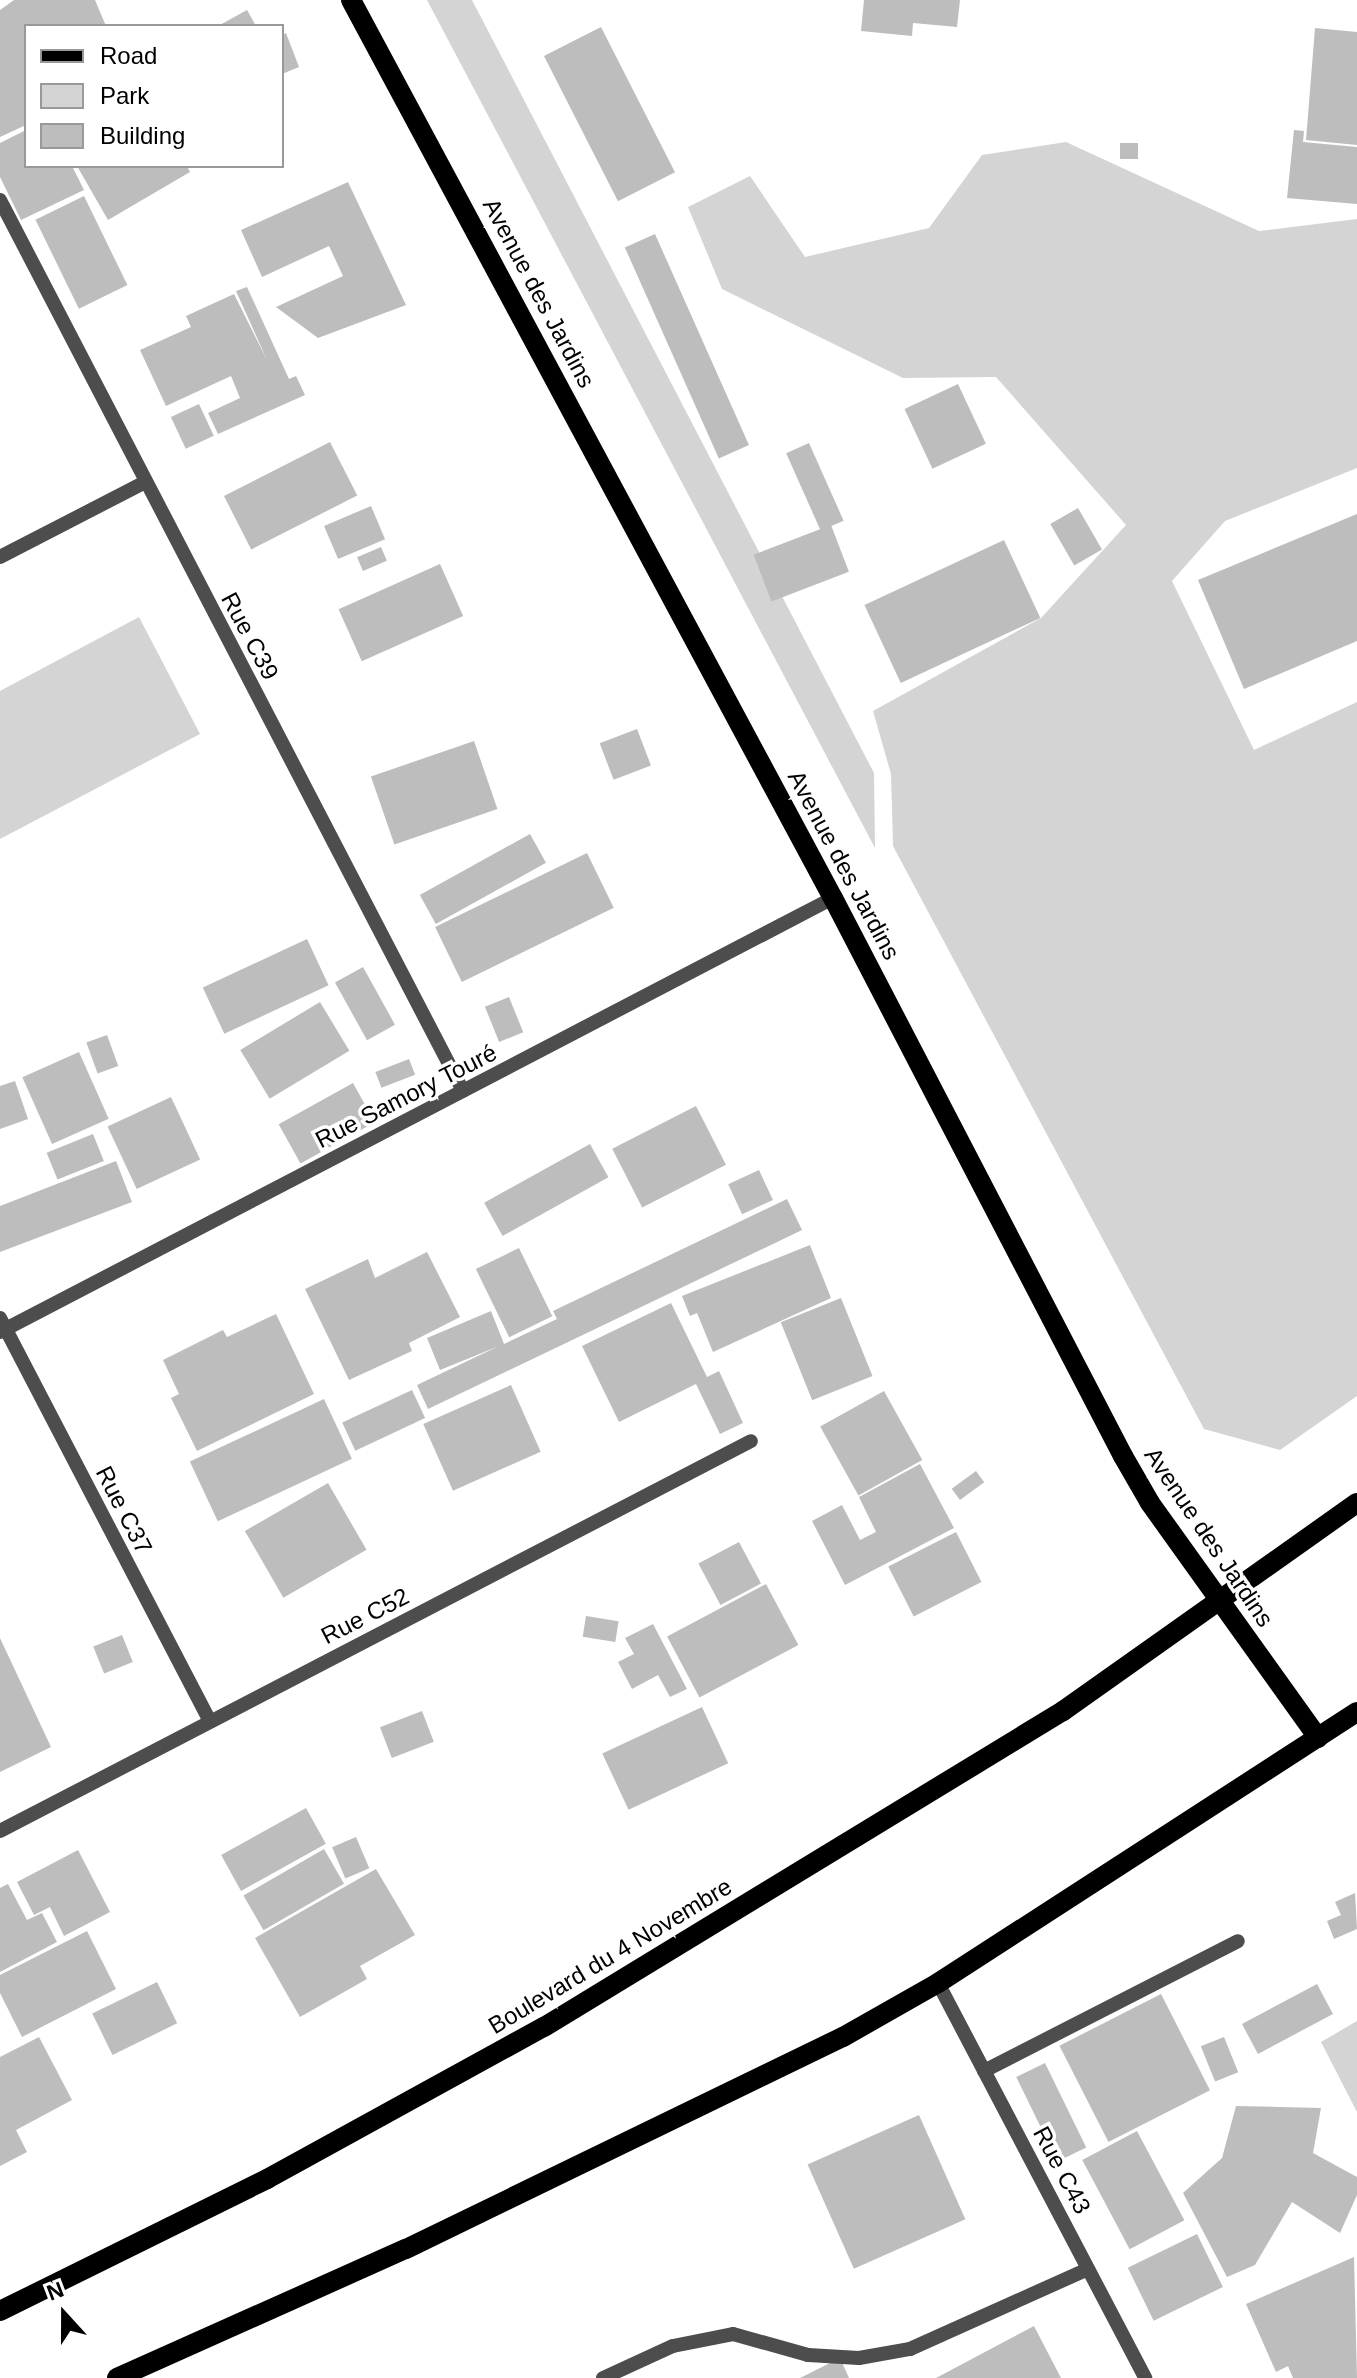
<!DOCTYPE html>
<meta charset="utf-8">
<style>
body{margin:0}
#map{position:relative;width:1357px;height:2378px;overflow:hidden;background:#fff;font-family:Arial,sans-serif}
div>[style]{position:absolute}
.green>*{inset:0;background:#d4d4d4}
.building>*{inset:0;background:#bdbdbd;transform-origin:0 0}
.minor>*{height:14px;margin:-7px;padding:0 7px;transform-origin:7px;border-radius:7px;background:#4d4d4d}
.major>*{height:20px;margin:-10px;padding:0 10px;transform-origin:10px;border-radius:10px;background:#000}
span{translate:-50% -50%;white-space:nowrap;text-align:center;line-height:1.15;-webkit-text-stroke:7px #fff;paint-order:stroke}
.street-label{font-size:24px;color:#000}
.legend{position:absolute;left:24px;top:24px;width:260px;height:144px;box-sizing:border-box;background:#fff;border:2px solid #999;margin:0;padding:10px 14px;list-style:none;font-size:24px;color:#000}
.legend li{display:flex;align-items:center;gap:16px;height:40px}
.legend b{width:40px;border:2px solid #999}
.north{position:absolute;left:24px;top:2274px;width:80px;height:80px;-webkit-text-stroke:6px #fff;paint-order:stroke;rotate:339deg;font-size:22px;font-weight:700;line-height:32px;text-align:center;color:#000}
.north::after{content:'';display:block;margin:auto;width:28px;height:36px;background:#000;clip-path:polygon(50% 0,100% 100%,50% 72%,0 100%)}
</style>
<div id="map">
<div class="green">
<i style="clip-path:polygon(427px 0,472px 0,874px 773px,875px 848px)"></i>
<i style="clip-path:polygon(1066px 142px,1259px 231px,1357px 219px,1357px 468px,1225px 521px,1172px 581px,1254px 750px,1357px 702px,1357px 1396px,1280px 1450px,1204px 1429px,893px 846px,891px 774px,873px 711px,1041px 618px,1126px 525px,996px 377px,903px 378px,722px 289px,688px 207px,750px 176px,805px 257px,929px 228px,982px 155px)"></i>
<i style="clip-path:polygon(139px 617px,200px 734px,0 839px,0 691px)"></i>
<i style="clip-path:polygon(1357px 2021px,1357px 2112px,1321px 2042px)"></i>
</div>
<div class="building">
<i style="clip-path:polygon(14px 0,95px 0,106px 26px,26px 26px,26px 125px,0 137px,0 10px)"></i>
<i style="clip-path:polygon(864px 0,960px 0,957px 27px,913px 23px,912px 36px,861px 31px)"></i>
<i style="clip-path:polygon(247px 10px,256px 26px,218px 26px)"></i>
<i style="left:601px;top:27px;width:163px;height:64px;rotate:63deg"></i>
<i style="clip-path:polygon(1315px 28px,1357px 32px,1357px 145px,1306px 140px)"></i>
<i style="clip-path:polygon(286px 33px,299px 67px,282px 74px,282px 35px)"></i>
<i style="clip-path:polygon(26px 130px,26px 166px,72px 166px,84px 190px,21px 220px,0 177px,0 143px)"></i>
<i style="clip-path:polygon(1294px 130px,1304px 131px,1303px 142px,1357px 147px,1357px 204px,1287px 198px)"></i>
<i style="left:1120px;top:143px;width:18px;height:16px"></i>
<i style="clip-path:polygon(77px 166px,187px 166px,190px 172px,108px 220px)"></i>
<i style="clip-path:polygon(348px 182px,406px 305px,318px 338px,276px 307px,343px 276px,329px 246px,262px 277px,241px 230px)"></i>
<i style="left:84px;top:196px;width:99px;height:54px;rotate:64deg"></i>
<i style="left:655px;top:234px;width:231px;height:33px;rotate:66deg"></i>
<i style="clip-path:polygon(247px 287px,289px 379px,296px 376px,305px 395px,218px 434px,208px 413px,240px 398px,231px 376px,166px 406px,140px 350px,191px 327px,186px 316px,234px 294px,267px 360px,236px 291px)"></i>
<i style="left:958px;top:384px;width:66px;height:59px;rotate:65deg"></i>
<i style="left:199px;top:404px;width:35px;height:31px;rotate:65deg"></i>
<i style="left:330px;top:442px;width:60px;height:119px;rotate:63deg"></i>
<i style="left:809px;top:443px;width:85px;height:25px;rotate:66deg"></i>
<i style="left:371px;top:506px;width:36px;height:51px;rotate:67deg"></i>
<i style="left:1078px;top:508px;width:48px;height:32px;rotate:60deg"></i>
<i style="clip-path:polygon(1357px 514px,1357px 641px,1244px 689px,1198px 580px)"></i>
<i style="left:831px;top:525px;width:50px;height:83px;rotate:69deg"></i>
<i style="left:1004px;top:540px;width:86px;height:154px;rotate:65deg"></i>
<i style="left:381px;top:547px;width:15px;height:26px;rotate:67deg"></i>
<i style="left:440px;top:564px;width:57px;height:111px;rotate:66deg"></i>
<i style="left:637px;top:729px;width:39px;height:40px;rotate:69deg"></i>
<i style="left:474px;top:741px;width:72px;height:109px;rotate:71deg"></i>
<i style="left:530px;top:834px;width:33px;height:126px;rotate:61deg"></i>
<i style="left:587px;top:853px;width:61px;height:169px;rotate:64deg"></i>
<i style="left:307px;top:939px;width:51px;height:115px;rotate:65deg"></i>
<i style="left:363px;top:967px;width:66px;height:32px;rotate:61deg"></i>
<i style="left:509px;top:997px;width:38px;height:26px;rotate:68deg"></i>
<i style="left:320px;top:1002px;width:57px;height:93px;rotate:59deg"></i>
<i style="left:107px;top:1035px;width:33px;height:22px;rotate:70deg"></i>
<i style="left:79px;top:1052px;width:73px;height:62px;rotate:66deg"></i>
<i style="left:409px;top:1059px;width:17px;height:36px;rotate:69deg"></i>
<i style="clip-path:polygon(15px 1081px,28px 1119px,0 1129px,0 1086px)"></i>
<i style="left:353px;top:1083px;width:45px;height:85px;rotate:61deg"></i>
<i style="left:171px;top:1097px;width:69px;height:70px;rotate:65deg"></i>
<i style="left:696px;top:1106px;width:66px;height:94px;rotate:63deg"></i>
<i style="left:93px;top:1134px;width:29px;height:50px;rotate:68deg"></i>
<i style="left:590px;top:1144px;width:38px;height:121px;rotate:61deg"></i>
<i style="clip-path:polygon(116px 1161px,132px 1202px,0 1252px,0 1206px)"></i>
<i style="left:759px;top:1170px;width:33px;height:34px;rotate:65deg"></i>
<i style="clip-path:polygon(787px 1199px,802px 1230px,428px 1409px,417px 1385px,499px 1346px,440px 1370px,427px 1338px,491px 1311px,504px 1344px,557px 1319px,553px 1311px)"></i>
<i style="clip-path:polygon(810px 1245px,831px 1298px,713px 1352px,697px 1313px,690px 1316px,682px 1296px)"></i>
<i style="left:519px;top:1248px;width:76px;height:48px;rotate:64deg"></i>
<i style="clip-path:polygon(427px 1252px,460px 1317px,409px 1343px,412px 1351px,349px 1380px,305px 1289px,368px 1259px,375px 1278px)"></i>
<i style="left:841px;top:1298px;width:84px;height:65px;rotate:68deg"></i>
<i style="clip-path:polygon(671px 1303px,707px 1377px,719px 1371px,743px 1423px,720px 1434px,696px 1384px,619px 1422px,582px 1346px)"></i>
<i style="clip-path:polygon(276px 1314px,314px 1394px,197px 1451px,171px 1398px,179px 1394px,163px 1360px,223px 1330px,227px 1337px)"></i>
<i style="left:511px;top:1385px;width:73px;height:96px;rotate:66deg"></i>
<i style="left:412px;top:1390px;width:31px;height:77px;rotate:65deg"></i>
<i style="left:884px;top:1391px;width:79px;height:73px;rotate:61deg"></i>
<i style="left:324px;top:1399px;width:66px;height:148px;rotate:65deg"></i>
<i style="clip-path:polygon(920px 1464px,954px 1528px,845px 1585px,812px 1521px,842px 1505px,860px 1540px,876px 1532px,859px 1497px)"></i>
<i style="left:976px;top:1471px;width:14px;height:30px;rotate:54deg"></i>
<i style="left:328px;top:1483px;width:77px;height:96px;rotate:60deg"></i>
<i style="left:956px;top:1532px;width:56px;height:76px;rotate:63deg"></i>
<i style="left:739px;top:1542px;width:47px;height:46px;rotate:62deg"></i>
<i style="left:766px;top:1584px;width:69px;height:112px;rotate:62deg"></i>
<i style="left:586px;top:1616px;width:33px;height:21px;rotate:9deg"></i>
<i style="clip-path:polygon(653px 1624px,687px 1689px,670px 1697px,658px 1675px,632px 1689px,618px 1662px,634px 1654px,625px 1638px)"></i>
<i style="left:122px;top:1635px;width:29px;height:31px;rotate:68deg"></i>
<i style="clip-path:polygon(0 1638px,51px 1747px,0 1772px)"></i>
<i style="left:702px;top:1707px;width:62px;height:110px;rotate:65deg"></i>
<i style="left:422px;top:1711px;width:33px;height:45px;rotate:69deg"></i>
<i style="left:306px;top:1808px;width:41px;height:97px;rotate:61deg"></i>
<i style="left:356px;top:1837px;width:34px;height:26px;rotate:67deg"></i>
<i style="left:324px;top:1849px;width:40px;height:93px;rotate:60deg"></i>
<i style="clip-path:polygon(78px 1850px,110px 1912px,64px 1936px,50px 1907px,34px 1915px,17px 1882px)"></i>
<i style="clip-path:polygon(376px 1869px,415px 1935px,360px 1966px,367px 1979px,300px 2017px,255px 1938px)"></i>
<i style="clip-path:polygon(8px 1884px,27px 1920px,42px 1913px,57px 1942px,0 1972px,0 1888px)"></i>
<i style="clip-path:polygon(1355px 1893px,1357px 1929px,1334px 1939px,1327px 1921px,1341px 1915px,1335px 1902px)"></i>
<i style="clip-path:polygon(87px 1931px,116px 1989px,22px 2037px,0 1993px,0 1975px)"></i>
<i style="left:157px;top:1982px;width:46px;height:72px;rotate:64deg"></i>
<i style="left:1317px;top:1984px;width:34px;height:85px;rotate:62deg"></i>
<i style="left:1161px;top:1994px;width:108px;height:114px;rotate:63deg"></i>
<i style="clip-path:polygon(39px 2037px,72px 2100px,16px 2130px,27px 2152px,0 2166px,0 2057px)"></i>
<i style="left:1224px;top:2037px;width:38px;height:25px;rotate:68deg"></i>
<i style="left:1045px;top:2063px;width:94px;height:32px;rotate:64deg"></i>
<i style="clip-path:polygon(1236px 2106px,1321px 2108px,1313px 2153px,1357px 2177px,1357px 2195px,1340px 2233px,1292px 2202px,1255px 2265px,1227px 2277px,1183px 2193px,1222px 2158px)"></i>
<i style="left:919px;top:2115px;width:114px;height:122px;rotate:66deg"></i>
<i style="left:1137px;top:2131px;width:101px;height:62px;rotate:62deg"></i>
<i style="left:1197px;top:2234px;width:59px;height:77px;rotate:64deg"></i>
<i style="clip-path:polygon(1354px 2257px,1357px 2378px,1293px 2378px,1288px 2366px,1276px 2372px,1246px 2304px)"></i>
<i style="clip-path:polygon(1034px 2326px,1061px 2378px,936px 2378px)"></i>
<i style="clip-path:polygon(840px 2358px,849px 2378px,800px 2378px)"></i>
</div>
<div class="minor">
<i style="left:0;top:200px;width:1004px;rotate:62.54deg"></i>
<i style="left:0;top:557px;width:163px;rotate:-27.3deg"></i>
<i style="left:0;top:1318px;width:455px;rotate:62.5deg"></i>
<i style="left:0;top:1332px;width:939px;rotate:-27.52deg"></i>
<i style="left:0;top:1831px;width:846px;rotate:-27.44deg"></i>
<i style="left:938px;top:1983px;width:446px;rotate:62.3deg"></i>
<i style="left:984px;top:2071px;width:285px;rotate:-27.1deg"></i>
<i style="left:603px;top:2378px;width:77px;rotate:-24.6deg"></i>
<i style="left:673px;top:2346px;width:61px;rotate:-11.3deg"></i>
<i style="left:733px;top:2334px;width:78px;rotate:15.6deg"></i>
<i style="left:808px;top:2355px;width:51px;rotate:3.4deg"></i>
<i style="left:859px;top:2358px;width:52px;rotate:-10deg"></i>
<i style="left:910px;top:2349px;width:195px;rotate:-24.2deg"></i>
</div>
<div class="major">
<i style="left:351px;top:0;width:1019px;rotate:61.78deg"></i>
<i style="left:833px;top:898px;width:629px;rotate:62.54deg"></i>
<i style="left:1123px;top:1456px;width:54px;rotate:60.1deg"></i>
<i style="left:1150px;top:1503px;width:289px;rotate:54.4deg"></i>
<i style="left:0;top:2311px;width:298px;rotate:-26.3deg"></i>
<i style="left:267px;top:2179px;width:316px;rotate:-28.8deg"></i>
<i style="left:544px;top:2027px;width:608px;rotate:-31.34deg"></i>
<i style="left:1063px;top:1711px;width:360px;rotate:-35.3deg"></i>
<i style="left:117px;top:2378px;width:316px;rotate:-24.1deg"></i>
<i style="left:406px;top:2249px;width:486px;rotate:-25.9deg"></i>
<i style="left:843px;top:2037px;width:109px;rotate:-29.6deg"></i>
<i style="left:938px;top:1983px;width:499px;rotate:-32.9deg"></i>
</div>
<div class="street-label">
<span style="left:539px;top:293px;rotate:62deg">Avenue des Jardins</span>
<span style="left:250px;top:636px;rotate:62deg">Rue C39</span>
<span style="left:844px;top:865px;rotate:62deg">Avenue des Jardins</span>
<span style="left:406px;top:1096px;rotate:-27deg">Rue Samory Touré</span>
<span style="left:124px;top:1510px;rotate:63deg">Rue C37</span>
<span style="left:1209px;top:1537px;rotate:56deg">Avenue des Jardins</span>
<span style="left:365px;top:1616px;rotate:-27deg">Rue C52</span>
<span style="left:610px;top:1956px;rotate:-31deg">Boulevard du 4 Novembre</span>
<span style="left:1062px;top:2170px;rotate:62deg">Rue C43</span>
</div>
<ul class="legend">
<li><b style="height:10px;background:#000"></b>Road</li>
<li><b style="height:22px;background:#d4d4d4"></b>Park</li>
<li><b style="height:22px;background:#bdbdbd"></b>Building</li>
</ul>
<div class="north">N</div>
</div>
